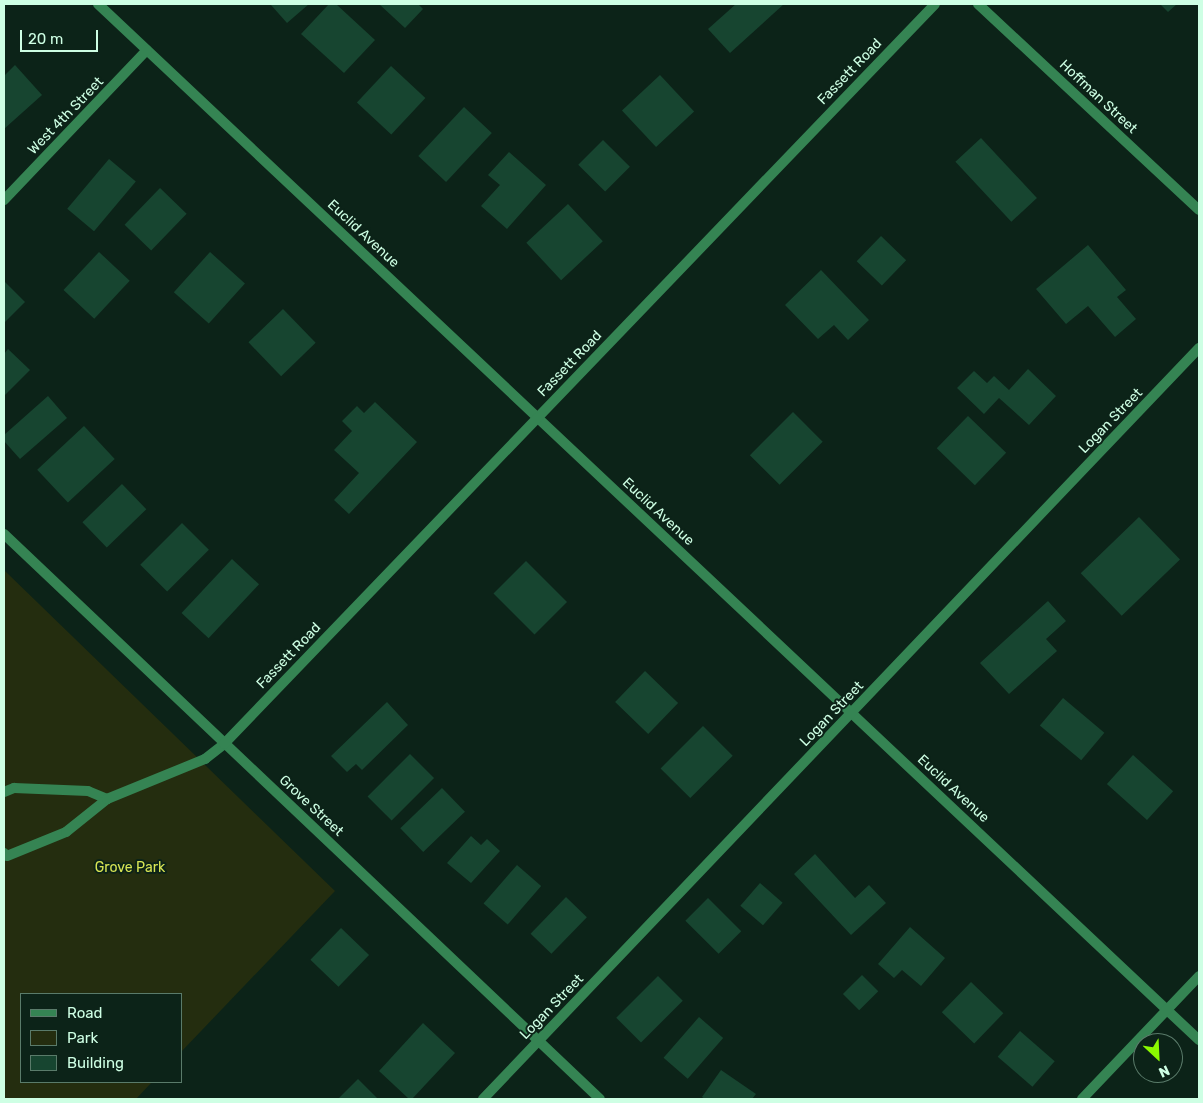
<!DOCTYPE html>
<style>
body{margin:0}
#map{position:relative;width:1203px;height:1103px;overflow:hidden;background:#0c2318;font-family:Rubik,sans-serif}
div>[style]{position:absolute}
.green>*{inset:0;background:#242d0f}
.building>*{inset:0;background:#174530;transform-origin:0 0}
.lane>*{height:10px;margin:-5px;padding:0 5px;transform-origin:5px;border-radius:5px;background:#358453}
.street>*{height:10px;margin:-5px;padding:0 5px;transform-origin:5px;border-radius:5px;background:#358453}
span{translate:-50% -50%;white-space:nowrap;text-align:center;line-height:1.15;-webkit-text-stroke:4px #0c2318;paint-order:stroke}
.street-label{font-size:14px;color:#ceffe4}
.park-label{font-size:14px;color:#d8e554}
.frame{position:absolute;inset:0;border:5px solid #ceffe4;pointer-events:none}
.legend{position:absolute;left:20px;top:993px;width:162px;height:90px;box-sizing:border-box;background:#0c2318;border:1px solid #5a7b6a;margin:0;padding:6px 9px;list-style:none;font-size:15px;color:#ceffe4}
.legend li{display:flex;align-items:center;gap:10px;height:25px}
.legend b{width:25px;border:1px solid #5a7b6a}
.north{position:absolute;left:1133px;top:1033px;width:50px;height:50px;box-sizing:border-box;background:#0c2318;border:1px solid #5a7b6a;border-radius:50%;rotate:155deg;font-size:14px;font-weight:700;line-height:20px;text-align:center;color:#ceffe4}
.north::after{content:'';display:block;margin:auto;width:18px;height:22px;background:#8bf900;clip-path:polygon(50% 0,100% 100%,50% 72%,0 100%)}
.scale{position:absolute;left:20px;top:30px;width:78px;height:22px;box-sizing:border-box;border:2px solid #ceffe4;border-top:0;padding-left:6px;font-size:15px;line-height:18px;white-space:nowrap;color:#ceffe4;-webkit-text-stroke:4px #0c2318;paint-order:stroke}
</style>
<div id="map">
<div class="green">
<i style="clip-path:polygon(4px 570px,335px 891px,181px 1052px,181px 994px,21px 994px,21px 1082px,152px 1082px,136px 1099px,4px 1099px)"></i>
</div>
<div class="building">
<i style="clip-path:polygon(273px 4px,309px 4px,287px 23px,271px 5px)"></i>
<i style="clip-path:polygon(329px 4px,336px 4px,375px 40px,344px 73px,301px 34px)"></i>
<i style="clip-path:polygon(379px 4px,418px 4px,423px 9px,405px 28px)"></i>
<i style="clip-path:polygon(736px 4px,784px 4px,730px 53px,708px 29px)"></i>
<i style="clip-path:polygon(1160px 4px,1177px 4px,1168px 12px)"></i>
<i style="clip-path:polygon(15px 65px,42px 95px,4px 129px,4px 76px)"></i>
<i style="left:391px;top:66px;width:47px;height:50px;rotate:43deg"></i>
<i style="left:660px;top:75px;width:50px;height:52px;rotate:47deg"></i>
<i style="left:464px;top:107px;width:38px;height:67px;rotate:43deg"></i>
<i style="left:981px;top:138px;width:82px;height:35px;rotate:47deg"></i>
<i style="left:603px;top:140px;width:38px;height:35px;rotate:45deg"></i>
<i style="clip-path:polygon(509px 152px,546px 185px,507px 229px,481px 206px,500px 185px,488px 175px)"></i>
<i style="left:109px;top:159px;width:35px;height:65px;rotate:40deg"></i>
<i style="left:160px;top:188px;width:37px;height:51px;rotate:44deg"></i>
<i style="left:568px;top:204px;width:51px;height:57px;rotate:47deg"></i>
<i style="left:881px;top:236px;width:35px;height:35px;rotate:44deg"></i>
<i style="clip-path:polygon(1088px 245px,1126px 290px,1117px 297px,1136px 319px,1115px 337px,1088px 306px,1066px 324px,1036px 289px)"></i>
<i style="left:99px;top:252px;width:42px;height:52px;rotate:43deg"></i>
<i style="left:210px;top:252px;width:47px;height:54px;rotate:42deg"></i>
<i style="clip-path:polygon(821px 270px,869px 320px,848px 340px,834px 325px,818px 339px,785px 305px)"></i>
<i style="clip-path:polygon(4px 281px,25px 302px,4px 323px)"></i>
<i style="left:283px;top:309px;width:47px;height:48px;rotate:46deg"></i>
<i style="clip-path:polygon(8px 349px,30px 370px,4px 396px,4px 354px)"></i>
<i style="clip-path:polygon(1028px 369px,1056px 396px,1029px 425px,999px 398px,984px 414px,957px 388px,974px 371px,987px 383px,994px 376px,1009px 390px)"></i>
<i style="clip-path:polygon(48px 396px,67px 418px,20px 459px,4px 441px,4px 435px)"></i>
<i style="clip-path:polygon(375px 402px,417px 442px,349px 514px,334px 500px,359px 473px,334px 450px,352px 431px,342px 421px,357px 406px,364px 413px)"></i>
<i style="left:793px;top:412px;width:42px;height:61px;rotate:45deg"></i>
<i style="left:968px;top:416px;width:53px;height:45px;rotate:44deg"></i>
<i style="left:84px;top:426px;width:45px;height:64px;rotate:47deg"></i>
<i style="left:122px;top:484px;width:35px;height:55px;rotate:46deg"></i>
<i style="left:1139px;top:517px;width:59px;height:81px;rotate:46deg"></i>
<i style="left:182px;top:523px;width:38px;height:59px;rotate:45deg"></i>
<i style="left:232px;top:559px;width:37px;height:74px;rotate:43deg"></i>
<i style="left:526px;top:561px;width:58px;height:46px;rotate:45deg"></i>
<i style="clip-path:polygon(1048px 601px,1066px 621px,1046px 639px,1057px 651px,1009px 694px,980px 663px)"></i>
<i style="left:645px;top:671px;width:46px;height:43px;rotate:44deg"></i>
<i style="left:1063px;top:698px;width:54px;height:36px;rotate:40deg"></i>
<i style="clip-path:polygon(387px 702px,408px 725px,362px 770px,356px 764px,347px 772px,331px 756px)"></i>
<i style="left:703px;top:726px;width:42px;height:60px;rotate:45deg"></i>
<i style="left:410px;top:754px;width:34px;height:60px;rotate:45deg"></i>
<i style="left:1133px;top:755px;width:54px;height:39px;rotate:42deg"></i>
<i style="left:442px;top:788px;width:33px;height:58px;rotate:46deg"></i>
<i style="clip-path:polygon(471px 836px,481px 845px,487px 839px,500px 851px,471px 883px,447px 863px)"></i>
<i style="clip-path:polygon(815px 854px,855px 898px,869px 885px,886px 903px,851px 935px,794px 874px)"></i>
<i style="left:517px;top:865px;width:32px;height:51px;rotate:41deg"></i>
<i style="left:760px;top:883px;width:30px;height:30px;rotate:41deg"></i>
<i style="left:566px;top:897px;width:29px;height:51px;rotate:44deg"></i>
<i style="left:708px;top:898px;width:47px;height:32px;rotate:45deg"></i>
<i style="clip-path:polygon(910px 927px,945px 958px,921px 986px,902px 970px,894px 978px,878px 964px)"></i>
<i style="left:341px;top:928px;width:39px;height:44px;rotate:44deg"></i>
<i style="left:862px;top:975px;width:23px;height:27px;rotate:45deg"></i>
<i style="left:658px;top:976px;width:35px;height:59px;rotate:45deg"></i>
<i style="left:971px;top:982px;width:45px;height:42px;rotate:44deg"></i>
<i style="left:699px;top:1017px;width:32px;height:54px;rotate:41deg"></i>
<i style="clip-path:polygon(423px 1023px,455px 1053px,412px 1099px,409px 1099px,379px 1071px)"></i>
<i style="left:1020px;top:1031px;width:46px;height:34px;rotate:41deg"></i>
<i style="clip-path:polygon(721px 1070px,756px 1094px,752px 1099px,705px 1099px,702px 1097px)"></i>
<i style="clip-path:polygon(358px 1079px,378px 1099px,338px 1099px)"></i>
</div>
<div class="lane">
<i style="left:4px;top:792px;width:11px;rotate:-22deg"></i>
<i style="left:14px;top:788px;width:74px;rotate:2.3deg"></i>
<i style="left:88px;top:791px;width:21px;rotate:23deg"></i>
<i style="left:4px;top:853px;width:4px;rotate:45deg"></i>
<i style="left:7px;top:856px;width:64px;rotate:-22.1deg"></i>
<i style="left:66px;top:832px;width:53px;rotate:-38.8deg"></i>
<i style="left:107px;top:799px;width:106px;rotate:-22.2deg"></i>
<i style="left:205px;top:759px;width:24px;rotate:-38deg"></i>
</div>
<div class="street">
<i style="left:98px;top:4px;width:1512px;rotate:43.26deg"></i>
<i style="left:978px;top:4px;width:302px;rotate:43deg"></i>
<i style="left:4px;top:200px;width:207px;rotate:-46.4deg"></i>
<i style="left:4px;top:534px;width:821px;rotate:43.47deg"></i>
<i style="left:224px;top:744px;width:1026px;rotate:-46.14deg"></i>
<i style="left:483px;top:1099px;width:1038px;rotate:-46.37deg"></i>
<i style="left:1082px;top:1099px;width:170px;rotate:-46.4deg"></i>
</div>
<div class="street-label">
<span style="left:850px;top:72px;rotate:-46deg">Fassett Road</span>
<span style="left:1098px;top:97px;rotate:43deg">Hoffman Street</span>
<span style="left:66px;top:116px;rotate:-46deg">West 4th Street</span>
<span style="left:363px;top:234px;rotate:43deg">Euclid Avenue</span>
<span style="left:570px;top:364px;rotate:-46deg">Fassett Road</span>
<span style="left:1111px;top:421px;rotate:-46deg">Logan Street</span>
<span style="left:658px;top:512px;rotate:43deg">Euclid Avenue</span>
<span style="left:289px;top:656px;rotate:-46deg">Fassett Road</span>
<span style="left:832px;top:714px;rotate:-46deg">Logan Street</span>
<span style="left:953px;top:789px;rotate:43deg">Euclid Avenue</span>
<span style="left:311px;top:806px;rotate:43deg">Grove Street</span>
<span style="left:552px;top:1007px;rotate:-46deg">Logan Street</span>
</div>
<div class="park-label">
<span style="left:130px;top:868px">Grove Park</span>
</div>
<div class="frame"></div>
<ul class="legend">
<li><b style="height:6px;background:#358453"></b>Road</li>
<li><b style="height:14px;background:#242d0f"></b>Park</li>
<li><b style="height:14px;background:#174530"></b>Building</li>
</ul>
<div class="north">N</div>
<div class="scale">20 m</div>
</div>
